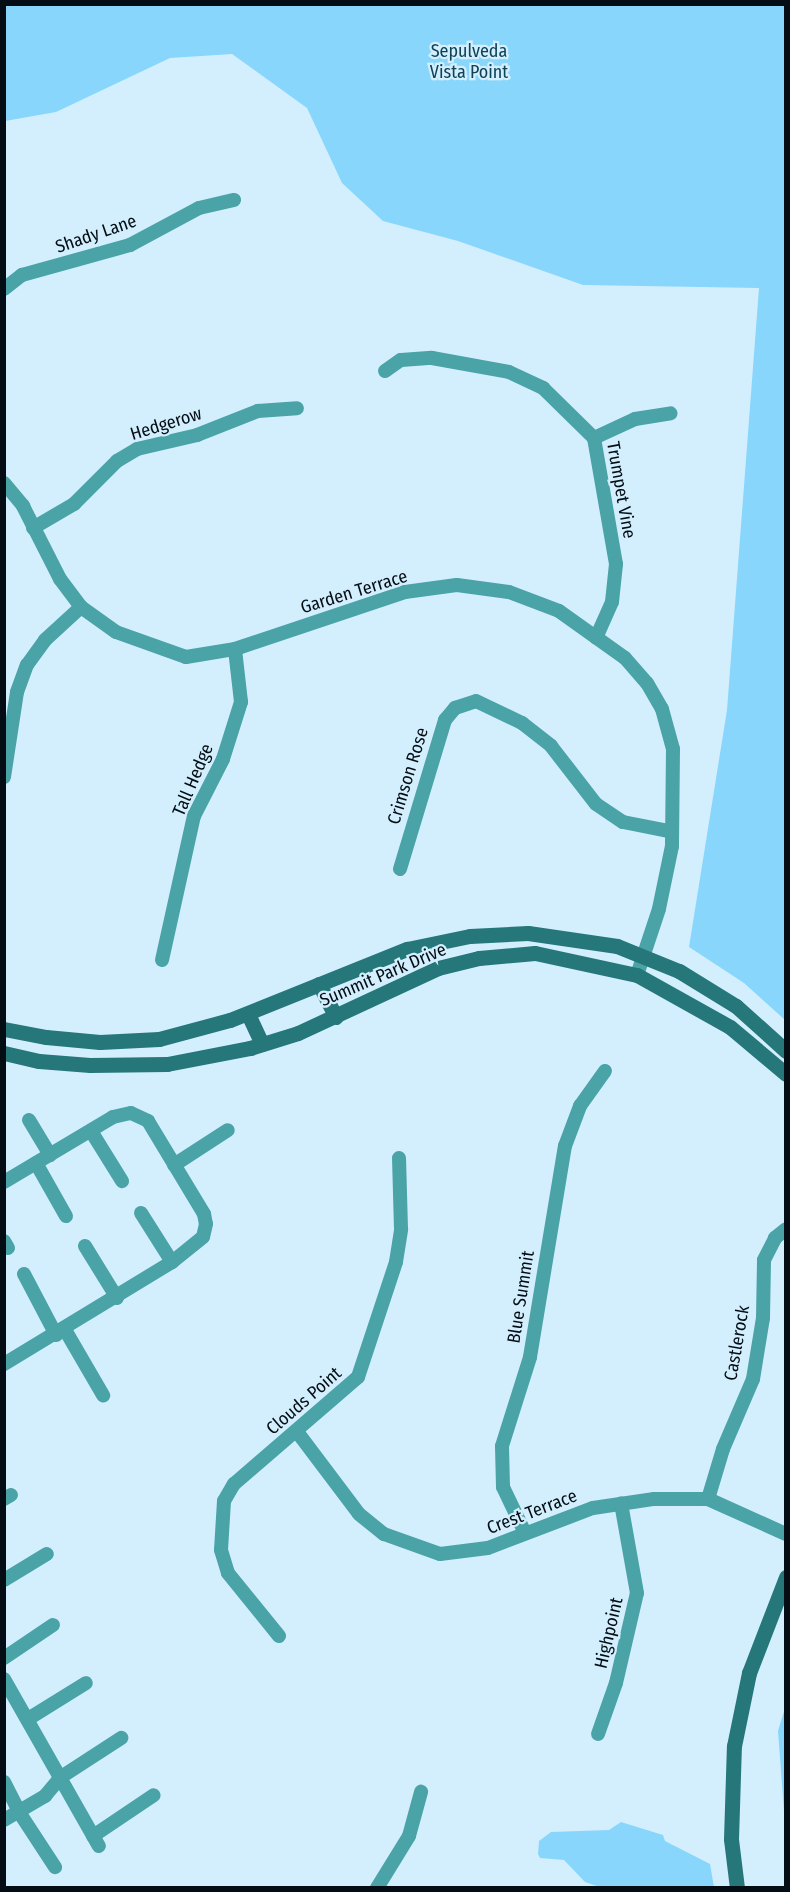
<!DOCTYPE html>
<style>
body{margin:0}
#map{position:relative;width:790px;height:1892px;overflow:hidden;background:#d3effe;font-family:"Fira Sans Condensed",sans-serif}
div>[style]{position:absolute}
.green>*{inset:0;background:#88d6fc}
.street>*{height:14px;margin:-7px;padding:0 7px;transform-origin:7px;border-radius:7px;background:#4aa3a6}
.secondary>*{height:15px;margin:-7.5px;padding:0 7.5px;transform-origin:7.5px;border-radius:7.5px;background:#25777a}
span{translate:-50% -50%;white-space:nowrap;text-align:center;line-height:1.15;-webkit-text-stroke:4.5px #d3effe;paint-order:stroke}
.park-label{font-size:18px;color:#0f4257}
.street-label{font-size:18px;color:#030d13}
.frame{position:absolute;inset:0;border:6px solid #030d13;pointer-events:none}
</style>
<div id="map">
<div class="green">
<i style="clip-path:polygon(5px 4px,785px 5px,785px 1020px,744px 983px,689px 947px,727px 710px,759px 288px,583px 285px,458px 241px,383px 221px,342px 183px,307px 108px,232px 54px,170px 58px,56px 112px,5px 121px)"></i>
<i style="clip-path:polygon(785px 1708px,785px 1824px,778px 1731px)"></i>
<i style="clip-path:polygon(621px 1822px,663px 1835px,665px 1841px,710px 1864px,714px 1887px,600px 1887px,585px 1882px,564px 1860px,540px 1858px,538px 1854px,539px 1841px,551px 1832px,609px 1830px)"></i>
</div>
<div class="street">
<i style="left:4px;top:289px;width:23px;rotate:-38deg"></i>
<i style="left:22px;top:275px;width:112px;rotate:-15.5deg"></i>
<i style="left:130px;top:245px;width:78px;rotate:-28.2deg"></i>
<i style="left:199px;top:208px;width:36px;rotate:-13deg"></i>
<i style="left:385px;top:371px;width:19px;rotate:-35deg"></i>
<i style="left:401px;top:360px;width:31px;rotate:-4deg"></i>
<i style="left:432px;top:358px;width:78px;rotate:10.3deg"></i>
<i style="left:509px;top:372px;width:38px;rotate:25deg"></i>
<i style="left:543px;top:388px;width:71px;rotate:44.4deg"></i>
<i style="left:594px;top:438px;width:128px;rotate:80.1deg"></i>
<i style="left:616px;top:564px;width:38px;rotate:96deg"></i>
<i style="left:612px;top:602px;width:39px;rotate:114deg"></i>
<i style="left:594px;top:438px;width:45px;rotate:-24.9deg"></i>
<i style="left:635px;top:419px;width:36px;rotate:-9deg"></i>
<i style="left:4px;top:483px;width:30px;rotate:50deg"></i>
<i style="left:23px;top:506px;width:82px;rotate:63.1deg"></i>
<i style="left:60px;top:579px;width:35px;rotate:53deg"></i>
<i style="left:81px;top:607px;width:43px;rotate:35.5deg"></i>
<i style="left:116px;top:632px;width:74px;rotate:19.7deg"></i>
<i style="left:186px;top:657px;width:50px;rotate:-9.3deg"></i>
<i style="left:235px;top:649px;width:179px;rotate:-18.5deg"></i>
<i style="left:405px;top:592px;width:52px;rotate:-7.7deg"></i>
<i style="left:457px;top:585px;width:52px;rotate:7.7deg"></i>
<i style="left:509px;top:592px;width:53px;rotate:20.8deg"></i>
<i style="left:559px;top:611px;width:81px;rotate:35.5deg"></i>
<i style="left:625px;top:658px;width:33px;rotate:49deg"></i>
<i style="left:647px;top:683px;width:30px;rotate:60deg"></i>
<i style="left:662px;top:709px;width:41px;rotate:74.6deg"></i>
<i style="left:673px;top:749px;width:97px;rotate:90.6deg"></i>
<i style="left:672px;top:846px;width:64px;rotate:101.7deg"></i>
<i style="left:659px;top:909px;width:70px;rotate:108.4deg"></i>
<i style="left:33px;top:528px;width:48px;rotate:-30.3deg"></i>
<i style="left:74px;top:504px;width:61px;rotate:-45deg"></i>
<i style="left:117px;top:461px;width:23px;rotate:-31deg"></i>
<i style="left:137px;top:449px;width:62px;rotate:-13.1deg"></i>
<i style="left:197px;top:435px;width:66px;rotate:-21.5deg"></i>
<i style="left:258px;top:411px;width:39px;rotate:-4deg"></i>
<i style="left:4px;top:777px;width:86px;rotate:-81.3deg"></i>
<i style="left:17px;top:692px;width:29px;rotate:-70deg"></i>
<i style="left:27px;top:665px;width:31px;rotate:-54deg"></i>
<i style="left:45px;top:640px;width:49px;rotate:-42.5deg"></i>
<i style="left:400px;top:869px;width:156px;rotate:-73.2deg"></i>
<i style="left:445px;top:720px;width:16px;rotate:-50deg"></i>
<i style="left:455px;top:708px;width:22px;rotate:-18deg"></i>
<i style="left:476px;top:701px;width:51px;rotate:25.6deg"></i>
<i style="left:522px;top:723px;width:37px;rotate:38deg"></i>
<i style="left:551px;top:746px;width:73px;rotate:52.2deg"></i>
<i style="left:596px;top:804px;width:32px;rotate:34deg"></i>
<i style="left:623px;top:822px;width:47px;rotate:11.1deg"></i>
<i style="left:162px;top:960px;width:148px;rotate:-77.5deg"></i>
<i style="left:194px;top:816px;width:64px;rotate:-63deg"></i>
<i style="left:223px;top:759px;width:60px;rotate:-72.5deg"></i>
<i style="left:241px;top:702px;width:53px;rotate:-96.5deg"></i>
<i style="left:29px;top:1120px;width:41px;rotate:59deg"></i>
<i style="left:91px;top:1131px;width:59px;rotate:58.2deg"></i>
<i style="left:36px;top:1163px;width:61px;rotate:60.5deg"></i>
<i style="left:174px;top:1165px;width:64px;rotate:-32.9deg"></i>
<i style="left:4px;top:1182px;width:127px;rotate:-30.8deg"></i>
<i style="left:113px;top:1117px;width:18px;rotate:-13deg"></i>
<i style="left:131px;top:1113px;width:19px;rotate:25deg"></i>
<i style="left:148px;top:1121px;width:109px;rotate:58.9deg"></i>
<i style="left:204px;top:1214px;width:10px;rotate:79deg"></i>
<i style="left:206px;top:1224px;width:13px;rotate:103deg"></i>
<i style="left:203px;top:1237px;width:40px;rotate:141deg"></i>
<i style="left:172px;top:1262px;width:197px;rotate:148.7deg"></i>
<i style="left:141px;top:1213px;width:58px;rotate:57.7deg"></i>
<i style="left:4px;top:1241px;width:8px;rotate:60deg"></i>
<i style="left:85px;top:1246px;width:61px;rotate:58.4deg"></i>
<i style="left:24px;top:1274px;width:69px;rotate:62.3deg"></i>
<i style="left:64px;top:1328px;width:78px;rotate:59.8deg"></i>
<i style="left:298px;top:1433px;width:101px;rotate:53deg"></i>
<i style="left:359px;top:1514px;width:32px;rotate:39deg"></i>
<i style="left:384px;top:1534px;width:59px;rotate:19.7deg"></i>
<i style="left:440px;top:1554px;width:48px;rotate:-7.1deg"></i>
<i style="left:488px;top:1548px;width:112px;rotate:-20.9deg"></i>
<i style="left:593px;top:1508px;width:62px;rotate:-8.4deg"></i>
<i style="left:654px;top:1499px;width:54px"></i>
<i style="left:708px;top:1499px;width:85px;rotate:24.2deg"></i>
<i style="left:4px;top:1499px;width:8px;rotate:-30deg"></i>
<i style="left:708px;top:1499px;width:52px;rotate:-73.3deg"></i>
<i style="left:723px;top:1449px;width:76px;rotate:-66.8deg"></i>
<i style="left:753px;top:1379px;width:62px;rotate:-80.7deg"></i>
<i style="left:763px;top:1318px;width:58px;rotate:-89deg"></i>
<i style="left:764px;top:1260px;width:25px;rotate:-63deg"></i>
<i style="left:775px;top:1238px;width:14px;rotate:-39deg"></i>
<i style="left:525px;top:1533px;width:51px;rotate:-115.6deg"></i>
<i style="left:503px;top:1487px;width:41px;rotate:-91.4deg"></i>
<i style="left:502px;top:1446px;width:93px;rotate:-72.5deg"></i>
<i style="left:530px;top:1357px;width:214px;rotate:-80.6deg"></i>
<i style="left:565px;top:1146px;width:43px;rotate:-69.4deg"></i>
<i style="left:580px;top:1106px;width:43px;rotate:-54.5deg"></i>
<i style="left:4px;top:1580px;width:50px;rotate:-31.2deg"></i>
<i style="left:279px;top:1636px;width:81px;rotate:-129deg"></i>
<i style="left:228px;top:1573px;width:24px;rotate:-107deg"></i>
<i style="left:221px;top:1550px;width:49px;rotate:-86.5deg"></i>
<i style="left:224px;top:1501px;width:20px;rotate:-60deg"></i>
<i style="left:234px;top:1484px;width:164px;rotate:-40.8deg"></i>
<i style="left:358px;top:1377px;width:121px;rotate:-71.7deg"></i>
<i style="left:396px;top:1262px;width:33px;rotate:-81deg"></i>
<i style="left:401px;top:1229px;width:71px;rotate:-91.6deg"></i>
<i style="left:4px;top:1658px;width:59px;rotate:-34deg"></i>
<i style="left:4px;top:1679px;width:192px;rotate:60.4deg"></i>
<i style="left:28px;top:1719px;width:68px;rotate:-31.8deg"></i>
<i style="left:598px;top:1734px;width:54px;rotate:-70.6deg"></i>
<i style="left:616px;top:1683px;width:92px;rotate:-76.9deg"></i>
<i style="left:637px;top:1593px;width:91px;rotate:-100.1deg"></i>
<i style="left:4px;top:1782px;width:34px;rotate:63deg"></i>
<i style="left:19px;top:1812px;width:66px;rotate:56.8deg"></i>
<i style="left:4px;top:1820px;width:48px;rotate:-30.3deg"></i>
<i style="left:45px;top:1796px;width:25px;rotate:-50deg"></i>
<i style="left:61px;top:1777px;width:72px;rotate:-33deg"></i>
<i style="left:93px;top:1836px;width:73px;rotate:-33.9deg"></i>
<i style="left:377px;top:1888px;width:61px;rotate:-58.4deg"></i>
<i style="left:409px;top:1836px;width:46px;rotate:-74.7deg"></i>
</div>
<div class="secondary">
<i style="left:319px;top:984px;width:37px;rotate:63deg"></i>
<i style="left:248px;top:1014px;width:33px;rotate:65deg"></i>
<i style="left:4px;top:1029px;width:43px;rotate:10.8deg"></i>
<i style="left:46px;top:1037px;width:54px;rotate:5.3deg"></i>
<i style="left:100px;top:1042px;width:59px;rotate:-2.9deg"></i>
<i style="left:159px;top:1039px;width:73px;rotate:-15deg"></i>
<i style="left:230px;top:1020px;width:191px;rotate:-21.9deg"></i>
<i style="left:407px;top:949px;width:64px;rotate:-11.7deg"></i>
<i style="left:470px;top:936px;width:58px;rotate:-3deg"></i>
<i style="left:528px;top:933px;width:90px;rotate:8.3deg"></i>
<i style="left:617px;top:946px;width:67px;rotate:22deg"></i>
<i style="left:679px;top:971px;width:67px;rotate:31.6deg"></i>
<i style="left:736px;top:1006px;width:67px;rotate:42deg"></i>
<i style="left:4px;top:1053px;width:36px;rotate:13deg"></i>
<i style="left:39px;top:1061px;width:51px;rotate:4.5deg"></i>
<i style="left:90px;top:1065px;width:77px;rotate:-0.7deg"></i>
<i style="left:167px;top:1064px;width:85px;rotate:-10.9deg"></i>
<i style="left:250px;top:1048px;width:50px;rotate:-17.4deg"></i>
<i style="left:298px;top:1033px;width:154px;rotate:-24.9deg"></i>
<i style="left:438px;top:968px;width:42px;rotate:-13.7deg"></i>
<i style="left:479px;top:958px;width:56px;rotate:-5.1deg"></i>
<i style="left:535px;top:953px;width:104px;rotate:12.2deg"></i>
<i style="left:637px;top:975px;width:107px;rotate:29.2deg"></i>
<i style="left:730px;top:1027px;width:73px;rotate:40deg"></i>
<i style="left:737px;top:1888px;width:49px;rotate:-97deg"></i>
<i style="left:731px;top:1839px;width:93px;rotate:-88.2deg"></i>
<i style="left:734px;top:1746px;width:75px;rotate:-78.4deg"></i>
<i style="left:749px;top:1673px;width:103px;rotate:-68.9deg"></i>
</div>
<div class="park-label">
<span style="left:469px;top:62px">Sepulveda<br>Vista Point</span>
</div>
<div class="street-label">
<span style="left:96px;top:234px;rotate:-19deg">Shady Lane</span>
<span style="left:166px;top:424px;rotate:-17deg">Hedgerow</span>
<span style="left:621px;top:490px;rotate:80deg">Trumpet Vine</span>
<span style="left:354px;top:592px;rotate:-17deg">Garden Terrace</span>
<span style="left:408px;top:776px;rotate:-73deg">Crimson Rose</span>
<span style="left:193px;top:780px;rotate:-67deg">Tall Hedge</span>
<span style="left:383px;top:975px;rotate:-23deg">Summit Park Drive</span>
<span style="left:521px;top:1297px;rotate:-81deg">Blue Summit</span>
<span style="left:737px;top:1343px;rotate:-80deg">Castlerock</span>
<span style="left:304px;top:1401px;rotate:-41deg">Clouds Point</span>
<span style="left:532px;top:1512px;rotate:-21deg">Crest Terrace</span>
<span style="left:609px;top:1633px;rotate:-77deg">Highpoint</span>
</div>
<div class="frame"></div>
</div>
